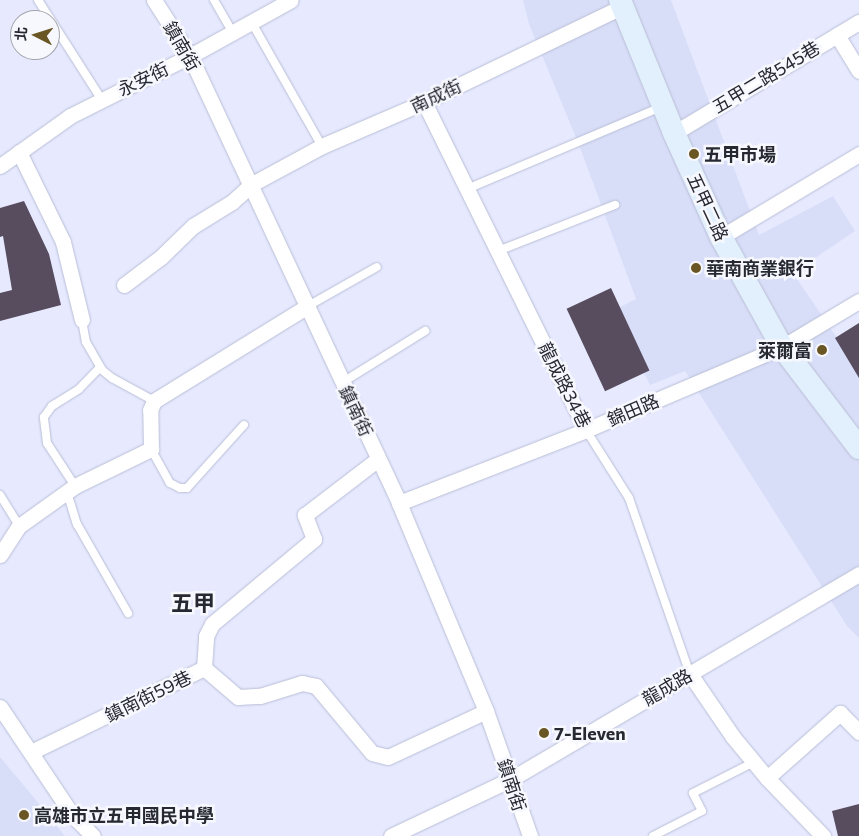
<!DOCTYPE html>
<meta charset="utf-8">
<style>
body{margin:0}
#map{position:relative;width:859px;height:836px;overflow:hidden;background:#e7eaff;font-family:Commissioner,"Noto Sans TC",sans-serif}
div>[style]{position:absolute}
.built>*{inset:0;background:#d9def8}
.building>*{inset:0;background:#584c5f;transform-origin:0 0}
.roads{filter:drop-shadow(0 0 1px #b9bed6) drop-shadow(0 0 1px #b9bed6)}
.lane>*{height:8px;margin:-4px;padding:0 4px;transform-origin:4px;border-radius:4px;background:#fff}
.street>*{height:15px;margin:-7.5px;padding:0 7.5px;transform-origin:7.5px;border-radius:7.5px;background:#fff}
.secondary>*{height:22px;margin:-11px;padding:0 11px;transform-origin:11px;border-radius:11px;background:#e1f0fc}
.dots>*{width:14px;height:14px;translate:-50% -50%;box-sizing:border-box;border:2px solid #f7f8fe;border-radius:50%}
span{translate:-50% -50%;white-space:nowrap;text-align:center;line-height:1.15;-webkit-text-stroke:5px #f7f8fe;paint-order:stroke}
.street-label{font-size:18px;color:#272932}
.poi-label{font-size:18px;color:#272932;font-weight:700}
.left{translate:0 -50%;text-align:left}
.right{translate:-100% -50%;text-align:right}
.district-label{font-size:22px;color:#272932;font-weight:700}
.north{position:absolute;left:10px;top:10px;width:50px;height:50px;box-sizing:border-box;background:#f7f8fe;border:1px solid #a4a5ac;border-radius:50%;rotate:275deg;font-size:14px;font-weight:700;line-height:20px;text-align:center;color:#272932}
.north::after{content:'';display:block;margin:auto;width:18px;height:22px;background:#6a5524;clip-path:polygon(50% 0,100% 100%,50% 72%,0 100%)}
</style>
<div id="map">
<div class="built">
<i style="clip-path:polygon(523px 0,671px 0,759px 235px,833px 196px,855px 231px,793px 273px,859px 370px,859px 638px,847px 626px,685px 371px,650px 385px,612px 311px,636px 299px,579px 145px,529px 24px)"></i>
<i style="clip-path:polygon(0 757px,31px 794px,65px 836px,0 836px)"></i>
</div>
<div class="building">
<i style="clip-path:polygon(24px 201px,49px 254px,61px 305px,0 321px,0 293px,12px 290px,3px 236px,0 237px,0 208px)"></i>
<i style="left:611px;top:288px;width:91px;height:49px;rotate:65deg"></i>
<i style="clip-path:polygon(859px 323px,859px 378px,835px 338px)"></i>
<i style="clip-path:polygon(859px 804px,859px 836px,838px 836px,832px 811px)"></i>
</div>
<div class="roads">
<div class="lane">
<i style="left:38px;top:0;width:119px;rotate:57.4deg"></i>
<i style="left:214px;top:0;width:38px;rotate:60deg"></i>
<i style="left:252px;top:23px;width:142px;rotate:60.4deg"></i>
<i style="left:467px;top:189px;width:211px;rotate:-22.9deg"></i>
<i style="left:498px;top:251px;width:126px;rotate:-21.5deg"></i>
<i style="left:308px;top:306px;width:79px;rotate:-29.5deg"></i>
<i style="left:82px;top:320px;width:22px;rotate:80deg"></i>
<i style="left:86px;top:342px;width:32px;rotate:60deg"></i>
<i style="left:102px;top:370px;width:13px;rotate:39deg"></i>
<i style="left:112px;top:378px;width:48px;rotate:28.7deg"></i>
<i style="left:343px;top:382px;width:97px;rotate:-31.9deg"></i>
<i style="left:586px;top:430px;width:80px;rotate:57.7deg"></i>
<i style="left:629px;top:498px;width:186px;rotate:70.9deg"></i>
<i style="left:151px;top:449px;width:39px;rotate:61deg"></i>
<i style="left:170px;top:483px;width:11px;rotate:27deg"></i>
<i style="left:180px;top:488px;width:7px"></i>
<i style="left:187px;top:488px;width:85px;rotate:-47.9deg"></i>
<i style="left:75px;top:486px;width:51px;rotate:-123.1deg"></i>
<i style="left:47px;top:443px;width:26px;rotate:-97deg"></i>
<i style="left:44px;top:417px;width:14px;rotate:-54deg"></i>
<i style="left:52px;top:406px;width:32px;rotate:-32deg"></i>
<i style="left:79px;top:389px;width:30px;rotate:-46deg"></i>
<i style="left:67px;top:492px;width:34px;rotate:73deg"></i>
<i style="left:77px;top:524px;width:103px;rotate:60.2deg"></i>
<i style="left:0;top:495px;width:36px;rotate:58deg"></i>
<i style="left:653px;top:836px;width:55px;rotate:-27deg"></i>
<i style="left:702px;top:811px;width:20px;rotate:-117deg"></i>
<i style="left:693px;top:793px;width:68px;rotate:-26.9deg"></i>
</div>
<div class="street">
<i style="left:154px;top:0;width:67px;rotate:57.3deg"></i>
<i style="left:190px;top:56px;width:493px;rotate:64.9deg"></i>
<i style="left:399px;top:503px;width:225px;rotate:67.3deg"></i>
<i style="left:486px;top:711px;width:133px;rotate:70.6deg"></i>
<i style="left:837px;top:35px;width:42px;rotate:58.6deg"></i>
<i style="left:424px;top:102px;width:366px;rotate:63.7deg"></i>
<i style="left:674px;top:133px;width:216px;rotate:-31deg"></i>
<i style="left:19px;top:152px;width:100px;rotate:63.9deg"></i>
<i style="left:63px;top:242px;width:80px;rotate:76.3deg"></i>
<i style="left:0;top:166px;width:86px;rotate:-35.5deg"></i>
<i style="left:70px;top:116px;width:134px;rotate:-26.6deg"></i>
<i style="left:190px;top:56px;width:115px;rotate:-29deg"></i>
<i style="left:721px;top:237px;width:161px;rotate:-31deg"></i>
<i style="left:124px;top:285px;width:46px;rotate:-37.1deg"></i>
<i style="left:161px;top:257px;width:45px;rotate:-44.1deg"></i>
<i style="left:193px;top:226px;width:46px;rotate:-31.6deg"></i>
<i style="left:232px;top:202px;width:27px;rotate:-42deg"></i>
<i style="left:252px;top:184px;width:80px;rotate:-28.5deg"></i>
<i style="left:322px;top:146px;width:111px;rotate:-23.3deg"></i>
<i style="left:424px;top:102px;width:219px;rotate:-25.7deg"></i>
<i style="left:399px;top:503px;width:201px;rotate:-21.3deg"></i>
<i style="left:586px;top:430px;width:213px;rotate:-23deg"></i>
<i style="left:782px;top:347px;width:90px;rotate:-30.9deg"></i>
<i style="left:0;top:555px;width:35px;rotate:-57deg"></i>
<i style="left:19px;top:526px;width:69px;rotate:-35.5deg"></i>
<i style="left:75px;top:486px;width:85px;rotate:-26deg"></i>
<i style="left:151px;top:449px;width:39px;rotate:-91deg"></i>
<i style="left:150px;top:410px;width:10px;rotate:-66deg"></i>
<i style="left:154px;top:401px;width:181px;rotate:-31.7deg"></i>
<i style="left:204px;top:668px;width:32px;rotate:-86deg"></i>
<i style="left:206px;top:636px;width:13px;rotate:-63deg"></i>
<i style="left:212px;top:624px;width:133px;rotate:-39.8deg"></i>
<i style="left:314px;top:539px;width:26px;rotate:-111deg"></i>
<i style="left:305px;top:515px;width:92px;rotate:-37.5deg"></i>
<i style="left:690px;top:674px;width:76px;rotate:55.7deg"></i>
<i style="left:733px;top:737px;width:53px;rotate:50.3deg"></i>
<i style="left:767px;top:778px;width:81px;rotate:46deg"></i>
<i style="left:0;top:707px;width:131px;rotate:56.2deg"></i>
<i style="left:73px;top:816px;width:28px;rotate:45deg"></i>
<i style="left:31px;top:752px;width:192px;rotate:-25.9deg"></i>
<i style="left:204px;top:668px;width:45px;rotate:40.5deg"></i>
<i style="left:238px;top:697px;width:22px;rotate:-3deg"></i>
<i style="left:260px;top:696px;width:44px;rotate:-17.2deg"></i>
<i style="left:302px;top:683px;width:14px;rotate:12deg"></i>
<i style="left:316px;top:686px;width:87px;rotate:50.1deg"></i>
<i style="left:372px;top:753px;width:16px;rotate:14deg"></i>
<i style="left:388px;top:757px;width:108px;rotate:-25.1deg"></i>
<i style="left:767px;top:778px;width:98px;rotate:-41.7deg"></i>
<i style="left:840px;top:713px;width:27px;rotate:45deg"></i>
<i style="left:391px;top:836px;width:133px;rotate:-25.4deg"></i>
<i style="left:511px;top:779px;width:404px;rotate:-30.5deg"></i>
</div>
<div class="secondary">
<i style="left:620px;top:0;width:144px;rotate:67.9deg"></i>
<i style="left:674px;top:133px;width:114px;rotate:65.7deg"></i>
<i style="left:721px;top:237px;width:126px;rotate:61deg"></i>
<i style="left:782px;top:347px;width:127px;rotate:52.7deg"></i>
</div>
</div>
<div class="dots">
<i style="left:694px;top:154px;background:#6a5524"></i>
<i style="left:696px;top:268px;background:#6a5524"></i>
<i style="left:822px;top:350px;background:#6a5524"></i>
<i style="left:544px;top:733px;background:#6a5524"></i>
<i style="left:24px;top:815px;background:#6a5524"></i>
</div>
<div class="street-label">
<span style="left:182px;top:46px;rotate:60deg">鎮南街</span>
<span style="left:766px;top:77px;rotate:-31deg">五甲二路545巷</span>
<span style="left:143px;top:79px;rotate:-26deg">永安街</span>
<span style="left:436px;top:96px;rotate:-25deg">南成街</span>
<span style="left:708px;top:207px;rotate:65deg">五甲二路</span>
<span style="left:565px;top:385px;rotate:63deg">龍成路34巷</span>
<span style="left:633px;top:410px;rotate:-23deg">錦田路</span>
<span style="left:356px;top:411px;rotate:65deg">鎮南街</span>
<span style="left:667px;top:687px;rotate:-30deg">龍成路</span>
<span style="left:148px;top:696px;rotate:-26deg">鎮南街59巷</span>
<span style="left:512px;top:785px;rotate:72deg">鎮南街</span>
</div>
<div class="poi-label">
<span class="left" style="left:704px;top:154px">五甲市場</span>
<span class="left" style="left:706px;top:268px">華南商業銀行</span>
<span class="right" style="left:812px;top:350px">萊爾富</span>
<span class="left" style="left:554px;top:733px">7-Eleven</span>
<span class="left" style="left:34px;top:815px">高雄市立五甲國民中學</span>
</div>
<div class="district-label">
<span style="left:193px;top:603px">五甲</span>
</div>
<div class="north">北</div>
</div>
